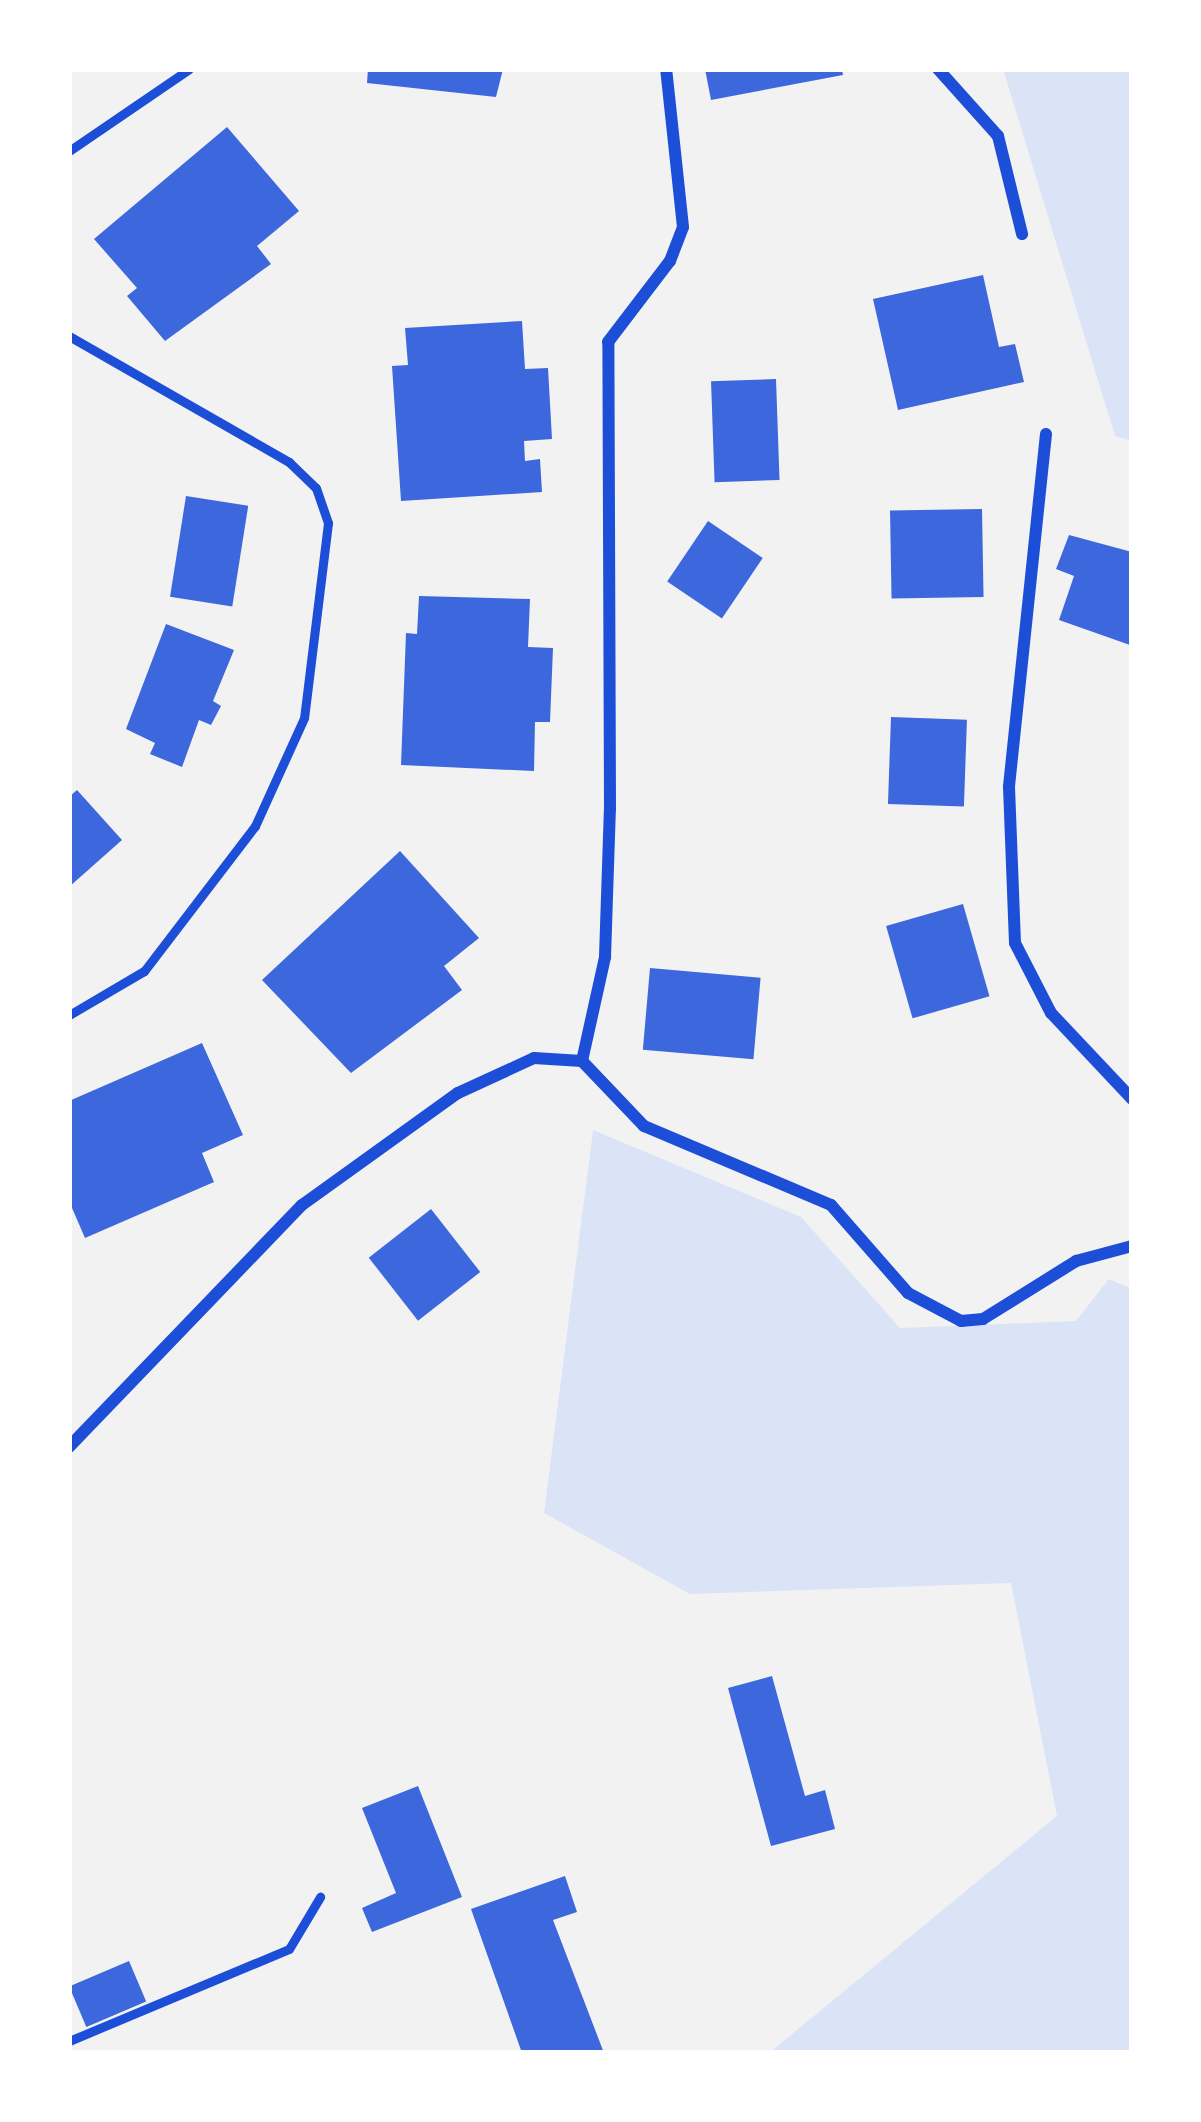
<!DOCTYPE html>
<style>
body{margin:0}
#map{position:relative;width:1201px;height:2122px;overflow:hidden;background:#f2f2f2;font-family:Roboto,sans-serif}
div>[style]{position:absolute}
.green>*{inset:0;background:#dbe4f7}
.building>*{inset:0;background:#3d67dc;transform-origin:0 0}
.service>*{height:9px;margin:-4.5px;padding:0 4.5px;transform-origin:4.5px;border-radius:4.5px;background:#1d4ed8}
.minor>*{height:12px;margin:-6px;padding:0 6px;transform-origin:6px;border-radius:6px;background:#1d4ed8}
span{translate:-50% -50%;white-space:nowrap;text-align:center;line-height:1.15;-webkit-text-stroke:9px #fff;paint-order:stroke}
.frame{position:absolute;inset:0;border:72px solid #fff;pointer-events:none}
</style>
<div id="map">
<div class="green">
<i style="clip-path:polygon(1003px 69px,1132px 69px,1132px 441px,1115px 436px)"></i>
<i style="clip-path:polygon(593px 1130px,801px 1217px,900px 1328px,1076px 1321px,1109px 1279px,1132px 1289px,1132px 2053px,769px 2053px,1057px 1816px,1011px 1583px,690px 1594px,544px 1513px)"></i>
</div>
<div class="building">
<i style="clip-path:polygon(368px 69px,503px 69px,496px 97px,367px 83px)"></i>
<i style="clip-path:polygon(705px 69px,842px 69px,843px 75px,711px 100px)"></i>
<i style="clip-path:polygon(227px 127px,299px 211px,257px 246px,271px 264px,165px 341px,127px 296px,137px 288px,94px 239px)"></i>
<i style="clip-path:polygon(983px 275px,999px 347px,1015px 344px,1024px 382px,898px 410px,873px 299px)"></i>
<i style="clip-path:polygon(522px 321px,525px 369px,548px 368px,552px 439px,524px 441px,525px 461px,540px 459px,542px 492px,401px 501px,392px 366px,408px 365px,405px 328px)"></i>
<i style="left:776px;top:379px;width:101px;height:65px;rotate:88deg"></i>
<i style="left:186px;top:496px;width:63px;height:102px;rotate:9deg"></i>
<i style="left:982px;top:509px;width:88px;height:92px;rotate:89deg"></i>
<i style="left:708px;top:521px;width:66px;height:73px;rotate:34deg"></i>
<i style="clip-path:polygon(1069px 535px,1132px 552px,1130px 645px,1059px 620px,1074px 576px,1056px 569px)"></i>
<i style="clip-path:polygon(419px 596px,530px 599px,528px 647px,553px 648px,550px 722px,535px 722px,534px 771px,401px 765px,406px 633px,417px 634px)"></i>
<i style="clip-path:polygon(166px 624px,234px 650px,213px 701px,221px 706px,211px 725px,199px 720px,182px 767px,150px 754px,155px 743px,126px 729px)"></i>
<i style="left:891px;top:717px;width:76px;height:87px;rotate:2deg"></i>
<i style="clip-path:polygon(77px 790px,122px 840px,69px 887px,69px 797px)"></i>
<i style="clip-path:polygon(400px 851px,479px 938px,444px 966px,462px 990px,351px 1073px,262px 980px)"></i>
<i style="left:963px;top:904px;width:96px;height:80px;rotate:74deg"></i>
<i style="left:650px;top:968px;width:111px;height:82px;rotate:5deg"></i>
<i style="clip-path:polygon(202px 1043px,243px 1135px,202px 1153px,214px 1182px,85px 1238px,69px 1201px,69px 1101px)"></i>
<i style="left:431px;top:1209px;width:80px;height:79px;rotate:52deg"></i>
<i style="clip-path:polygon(772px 1676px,805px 1796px,825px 1790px,835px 1829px,771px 1846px,728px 1688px)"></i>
<i style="clip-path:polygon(418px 1786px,462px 1897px,372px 1932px,362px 1908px,396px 1893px,362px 1808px)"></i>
<i style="clip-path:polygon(565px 1876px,577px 1912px,553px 1920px,604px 2053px,522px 2053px,471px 1909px)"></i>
<i style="left:129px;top:1961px;width:44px;height:65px;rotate:67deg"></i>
</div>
<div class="service">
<i style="left:69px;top:151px;width:145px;rotate:-34.3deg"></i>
<i style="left:69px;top:336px;width:254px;rotate:29.8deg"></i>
<i style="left:289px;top:462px;width:37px;rotate:44deg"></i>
<i style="left:316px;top:488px;width:37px;rotate:71deg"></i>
<i style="left:328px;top:523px;width:196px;rotate:97deg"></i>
<i style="left:304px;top:718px;width:119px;rotate:114.4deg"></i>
<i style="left:255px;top:826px;width:183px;rotate:127.4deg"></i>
<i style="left:144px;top:971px;width:87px;rotate:149.6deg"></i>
<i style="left:69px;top:2041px;width:238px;rotate:-22.7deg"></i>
<i style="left:289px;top:1949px;width:61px;rotate:-59.2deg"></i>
</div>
<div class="minor">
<i style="left:938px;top:69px;width:90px;rotate:48.2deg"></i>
<i style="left:998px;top:136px;width:101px;rotate:76.2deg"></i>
<i style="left:1046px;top:434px;width:355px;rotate:96deg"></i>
<i style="left:1009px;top:787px;width:156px;rotate:87.8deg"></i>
<i style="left:1015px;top:943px;width:79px;rotate:62.8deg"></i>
<i style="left:1051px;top:1013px;width:118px;rotate:46.7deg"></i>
<i style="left:582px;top:1061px;width:107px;rotate:-77.5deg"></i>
<i style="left:605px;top:957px;width:148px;rotate:-88.1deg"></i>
<i style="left:610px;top:809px;width:467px;rotate:-90.2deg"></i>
<i style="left:608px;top:342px;width:102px;rotate:-52.6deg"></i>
<i style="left:670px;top:261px;width:36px;rotate:-69deg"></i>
<i style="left:683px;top:227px;width:159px;rotate:-96.1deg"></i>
<i style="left:69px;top:1447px;width:336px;rotate:-46.1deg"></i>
<i style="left:302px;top:1205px;width:192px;rotate:-35.7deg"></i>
<i style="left:458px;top:1093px;width:84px;rotate:-24.7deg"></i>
<i style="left:534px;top:1058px;width:48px;rotate:3.6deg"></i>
<i style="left:582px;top:1061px;width:90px;rotate:46.4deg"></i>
<i style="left:644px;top:1126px;width:203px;rotate:22.9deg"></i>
<i style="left:831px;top:1205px;width:117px;rotate:48.8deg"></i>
<i style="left:908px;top:1293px;width:60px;rotate:27.8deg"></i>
<i style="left:961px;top:1321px;width:22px;rotate:-5deg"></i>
<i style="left:983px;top:1319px;width:110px;rotate:-31.9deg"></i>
<i style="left:1076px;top:1261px;width:58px;rotate:-15deg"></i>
</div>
<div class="frame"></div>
</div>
